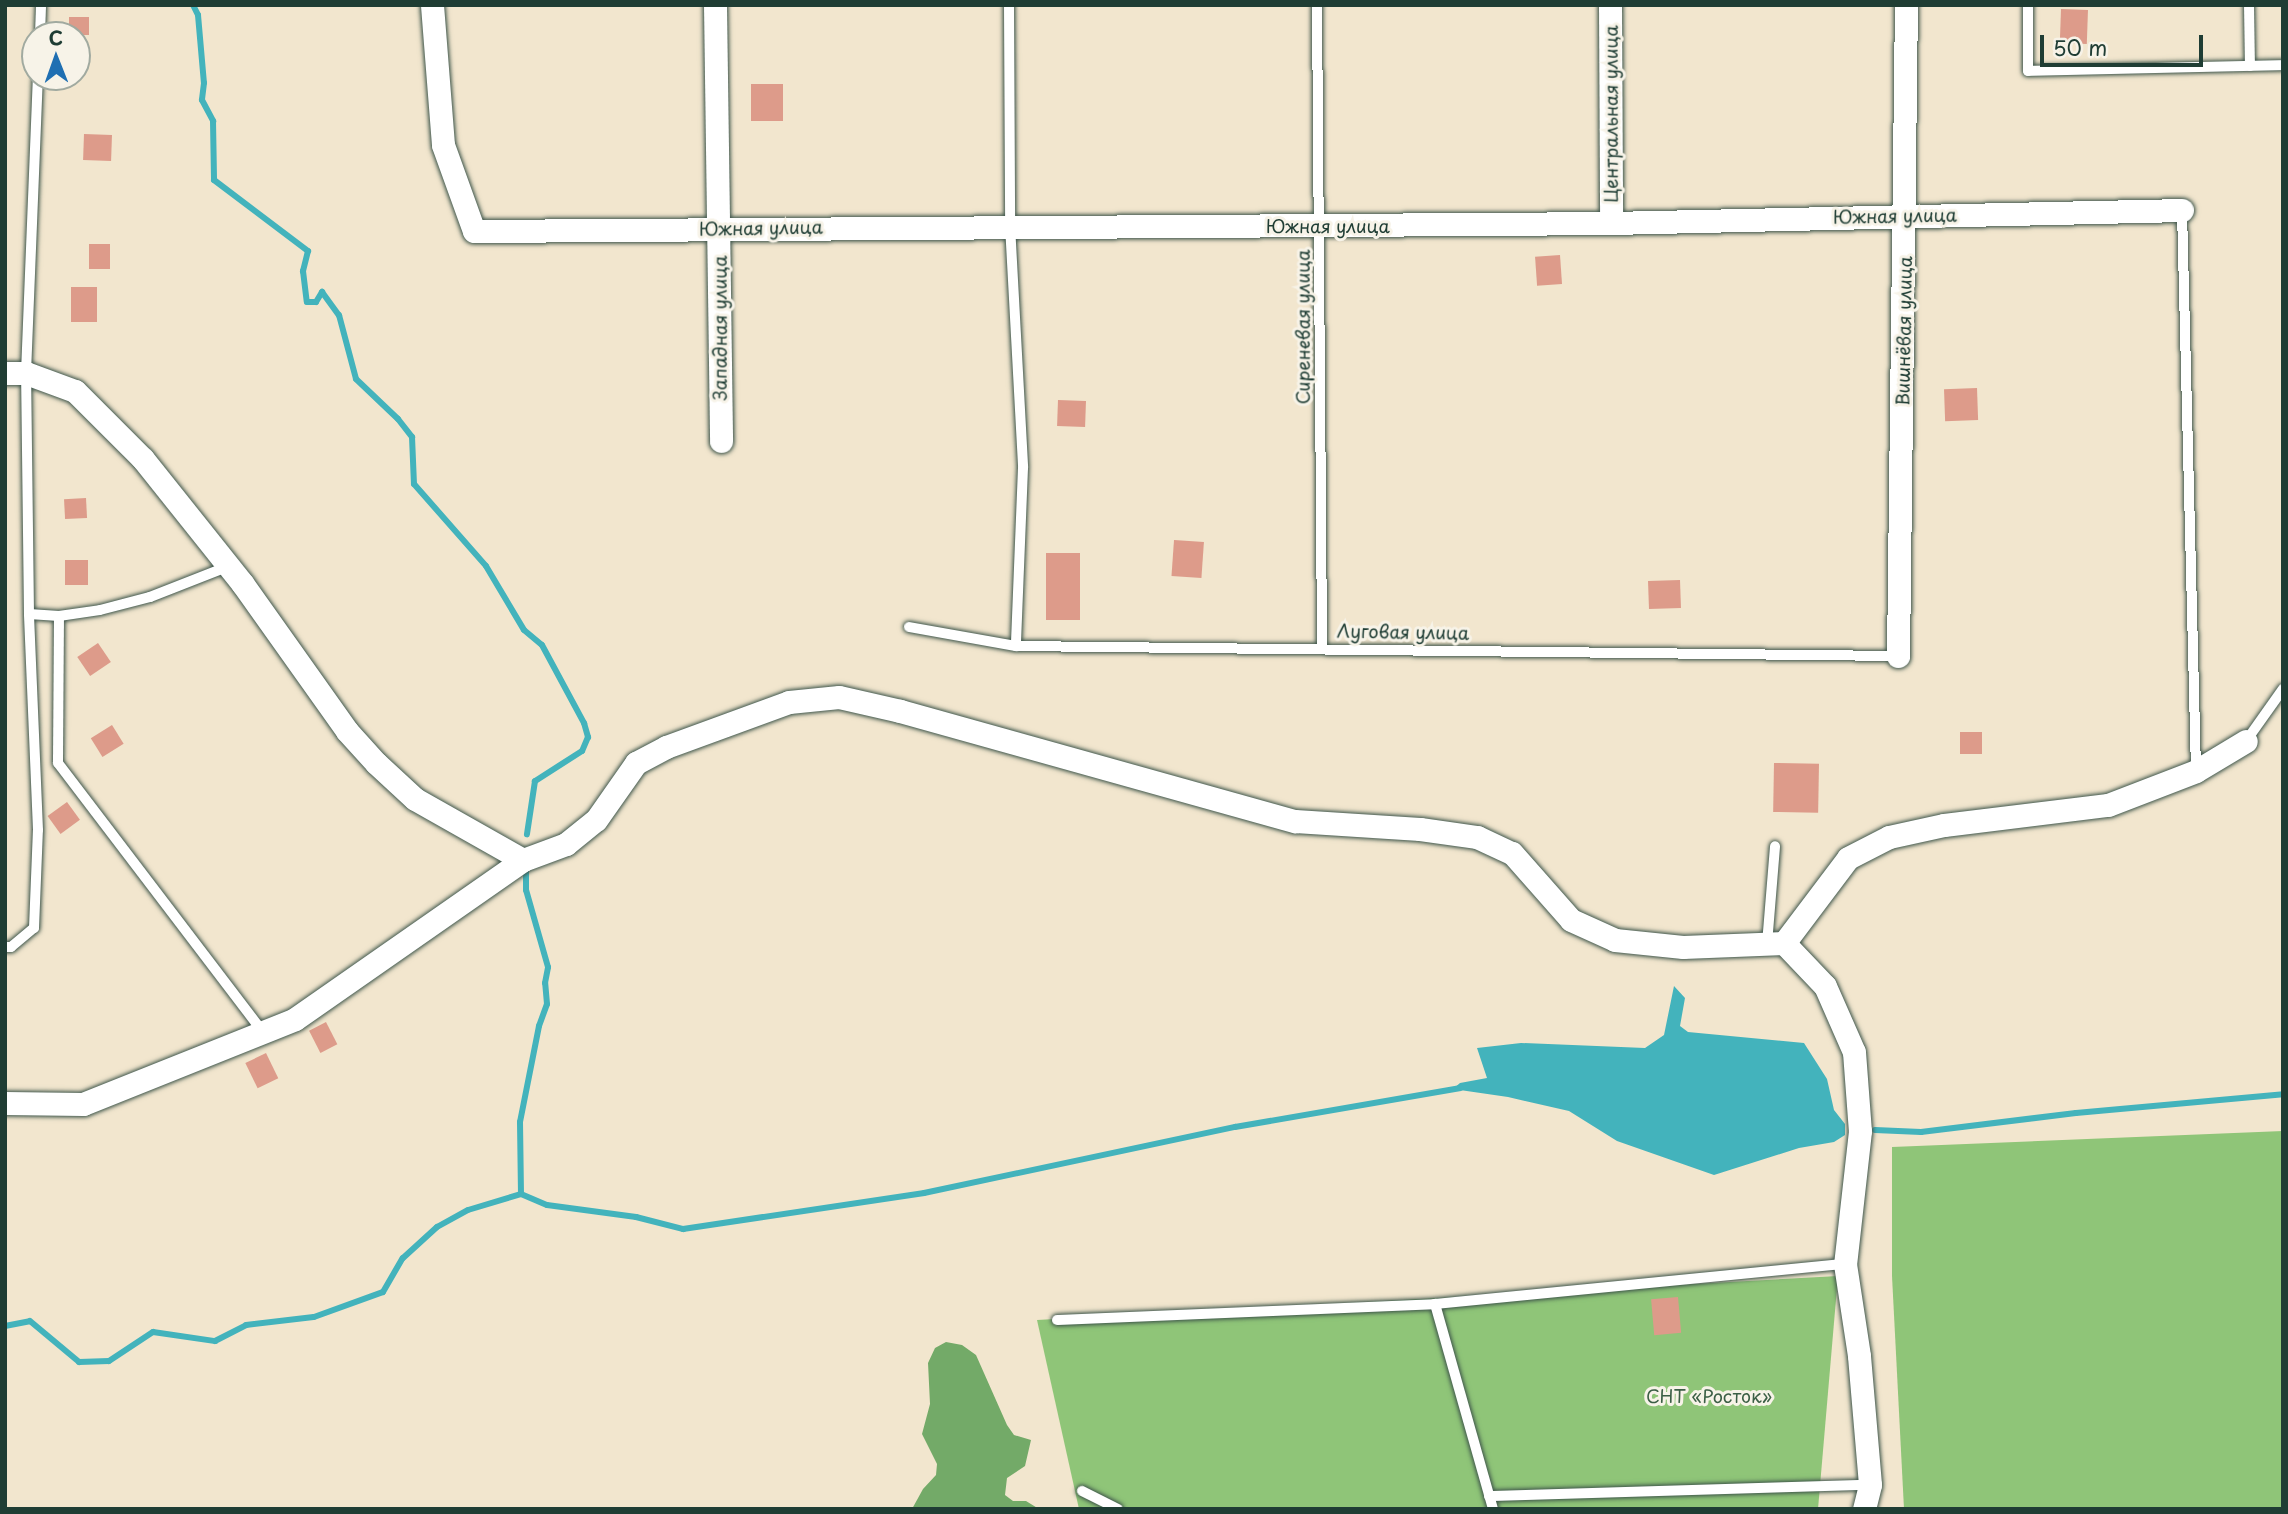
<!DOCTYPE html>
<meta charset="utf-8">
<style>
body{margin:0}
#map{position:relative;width:2288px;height:1514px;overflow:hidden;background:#f2e6ce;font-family:"Playpen Sans",sans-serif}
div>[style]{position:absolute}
.green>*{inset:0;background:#8fc578}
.forest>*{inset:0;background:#73aa68}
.water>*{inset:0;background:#43b3bc}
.stream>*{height:6px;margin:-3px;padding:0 3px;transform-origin:3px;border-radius:3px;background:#43b3bc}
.building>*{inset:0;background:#dd9b8a;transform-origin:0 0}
.roads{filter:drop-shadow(0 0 2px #3f564b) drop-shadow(0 0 2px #3f564b)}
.lane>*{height:10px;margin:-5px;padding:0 5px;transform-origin:5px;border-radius:5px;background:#fff}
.street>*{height:23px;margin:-11.5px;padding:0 11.5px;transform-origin:11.5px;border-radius:11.5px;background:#fff}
span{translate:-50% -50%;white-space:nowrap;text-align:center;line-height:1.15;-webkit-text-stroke:6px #f7f3e8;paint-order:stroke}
.street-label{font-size:18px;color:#1f3d34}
.park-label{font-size:18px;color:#3b5f45}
.frame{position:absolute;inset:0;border:7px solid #1f3d34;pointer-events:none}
.north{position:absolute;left:21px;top:21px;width:70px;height:70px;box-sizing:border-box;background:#f7f3e8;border:2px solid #a1aaa0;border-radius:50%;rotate:359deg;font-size:19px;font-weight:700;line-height:28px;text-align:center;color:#1f3d34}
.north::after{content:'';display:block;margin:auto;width:24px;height:32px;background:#1f6fb2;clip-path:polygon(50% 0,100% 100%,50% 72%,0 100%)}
.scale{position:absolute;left:2040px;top:35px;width:163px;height:32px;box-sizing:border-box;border:4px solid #1f3d34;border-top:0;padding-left:9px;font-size:21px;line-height:24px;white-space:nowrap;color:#1f3d34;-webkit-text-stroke:5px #f7f3e8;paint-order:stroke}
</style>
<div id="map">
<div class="green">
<i style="clip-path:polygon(2283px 1131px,2283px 1509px,1904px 1509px,1892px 1276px,1892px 1147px)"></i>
<i style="clip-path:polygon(1838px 1276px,1818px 1509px,1079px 1509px,1037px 1320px)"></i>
</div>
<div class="forest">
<i style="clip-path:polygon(946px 1342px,962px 1345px,976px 1355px,1007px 1425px,1014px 1435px,1031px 1440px,1025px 1466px,1007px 1478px,1005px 1495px,1013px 1501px,1026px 1501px,1039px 1509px,912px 1509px,923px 1489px,936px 1475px,937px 1464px,922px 1434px,930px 1404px,928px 1363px,935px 1348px)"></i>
</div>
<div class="water">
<i style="clip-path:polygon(1674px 986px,1685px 998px,1680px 1026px,1688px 1032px,1804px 1043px,1827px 1079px,1834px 1110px,1845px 1124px,1845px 1135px,1834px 1142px,1799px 1148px,1714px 1175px,1617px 1141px,1569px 1111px,1508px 1097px,1453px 1089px,1460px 1083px,1487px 1078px,1477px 1048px,1521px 1043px,1645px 1048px,1664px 1035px)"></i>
</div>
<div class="stream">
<i style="left:193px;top:5px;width:11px;rotate:63deg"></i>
<i style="left:198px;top:15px;width:68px;rotate:85deg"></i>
<i style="left:204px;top:83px;width:17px;rotate:97deg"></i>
<i style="left:202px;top:100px;width:24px;rotate:62deg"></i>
<i style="left:213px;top:121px;width:59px;rotate:89deg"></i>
<i style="left:214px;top:180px;width:118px;rotate:37.1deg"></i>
<i style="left:308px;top:251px;width:21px;rotate:104deg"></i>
<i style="left:303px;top:271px;width:31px;rotate:83deg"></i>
<i style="left:307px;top:302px;width:9px"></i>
<i style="left:316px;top:302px;width:12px;rotate:-59deg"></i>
<i style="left:322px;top:292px;width:29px;rotate:54deg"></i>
<i style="left:339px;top:315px;width:66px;rotate:75.1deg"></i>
<i style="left:356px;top:379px;width:58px;rotate:43.6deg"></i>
<i style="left:398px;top:419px;width:23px;rotate:52deg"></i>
<i style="left:412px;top:437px;width:47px;rotate:87.6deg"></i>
<i style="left:414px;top:484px;width:109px;rotate:48.7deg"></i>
<i style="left:486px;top:566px;width:74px;rotate:59.3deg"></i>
<i style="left:524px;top:630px;width:23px;rotate:40deg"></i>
<i style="left:542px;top:645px;width:89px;rotate:61.7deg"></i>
<i style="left:584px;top:723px;width:15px;rotate:74deg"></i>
<i style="left:588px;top:737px;width:15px;rotate:113deg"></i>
<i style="left:582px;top:751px;width:56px;rotate:147.4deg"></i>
<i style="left:535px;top:781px;width:54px;rotate:98.6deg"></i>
<i style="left:1875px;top:1130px;width:46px;rotate:2.5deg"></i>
<i style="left:1921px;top:1132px;width:156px;rotate:-7deg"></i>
<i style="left:2076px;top:1113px;width:208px;rotate:-5.2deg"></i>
<i style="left:521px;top:1194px;width:72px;rotate:-90.8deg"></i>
<i style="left:520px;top:1122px;width:98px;rotate:-78.8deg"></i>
<i style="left:539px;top:1026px;width:23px;rotate:-70deg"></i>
<i style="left:547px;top:1004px;width:21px;rotate:-95deg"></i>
<i style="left:545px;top:983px;width:16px;rotate:-79deg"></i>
<i style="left:548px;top:967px;width:80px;rotate:-105.9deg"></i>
<i style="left:526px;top:890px;width:21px;rotate:-90deg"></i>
<i style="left:5px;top:1326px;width:25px;rotate:-11deg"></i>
<i style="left:30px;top:1321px;width:64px;rotate:39.9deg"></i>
<i style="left:79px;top:1362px;width:30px;rotate:-2deg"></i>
<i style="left:109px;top:1361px;width:53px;rotate:-33.4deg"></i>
<i style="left:153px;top:1332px;width:63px;rotate:8.3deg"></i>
<i style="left:215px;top:1341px;width:35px;rotate:-27deg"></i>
<i style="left:246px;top:1325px;width:68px;rotate:-6.7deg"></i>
<i style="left:314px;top:1317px;width:73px;rotate:-19.9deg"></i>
<i style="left:383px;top:1292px;width:39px;rotate:-60deg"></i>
<i style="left:403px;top:1258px;width:46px;rotate:-42.4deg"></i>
<i style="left:437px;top:1227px;width:35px;rotate:-29deg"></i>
<i style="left:468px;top:1210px;width:55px;rotate:-16.8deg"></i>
<i style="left:521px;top:1194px;width:28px;rotate:23deg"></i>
<i style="left:547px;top:1205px;width:90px;rotate:7.7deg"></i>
<i style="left:636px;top:1217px;width:49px;rotate:14.3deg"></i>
<i style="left:683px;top:1229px;width:244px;rotate:-8.5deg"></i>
<i style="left:924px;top:1193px;width:318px;rotate:-12deg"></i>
<i style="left:1235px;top:1127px;width:229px;rotate:-9.8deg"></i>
</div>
<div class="building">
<i style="left:2061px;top:9px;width:27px;height:34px;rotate:2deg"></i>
<i style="left:69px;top:17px;width:20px;height:18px"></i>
<i style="left:751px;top:84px;width:32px;height:37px"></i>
<i style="left:84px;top:134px;width:28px;height:26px;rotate:2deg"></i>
<i style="left:89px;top:244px;width:21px;height:25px"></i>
<i style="left:1560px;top:255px;width:29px;height:25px;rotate:86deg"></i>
<i style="left:71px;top:287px;width:26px;height:35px"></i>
<i style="left:1977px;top:388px;width:32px;height:33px;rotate:88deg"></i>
<i style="left:1058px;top:400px;width:28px;height:26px;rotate:2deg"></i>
<i style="left:86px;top:498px;width:20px;height:22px;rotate:87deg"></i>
<i style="left:1174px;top:540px;width:30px;height:36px;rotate:4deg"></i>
<i style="left:1046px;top:553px;width:34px;height:67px"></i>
<i style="left:65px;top:560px;width:23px;height:25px"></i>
<i style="left:1680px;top:580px;width:28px;height:32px;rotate:88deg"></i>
<i style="left:98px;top:643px;width:23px;height:25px;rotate:56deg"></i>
<i style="left:112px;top:725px;width:22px;height:25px;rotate:58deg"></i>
<i style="left:1960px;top:732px;width:22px;height:22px"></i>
<i style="left:1774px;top:763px;width:45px;height:49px;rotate:1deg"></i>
<i style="left:67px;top:802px;width:22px;height:24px;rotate:54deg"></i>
<i style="left:326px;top:1022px;width:25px;height:19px;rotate:63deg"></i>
<i style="left:266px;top:1053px;width:28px;height:23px;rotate:64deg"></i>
<i style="left:1678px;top:1297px;width:36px;height:27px;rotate:85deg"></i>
</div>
<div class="roads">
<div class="lane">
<i style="left:1009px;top:5px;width:220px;rotate:89.7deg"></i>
<i style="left:1010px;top:225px;width:243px;rotate:86.9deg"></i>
<i style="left:1023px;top:468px;width:178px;rotate:92.3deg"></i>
<i style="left:1317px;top:5px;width:643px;rotate:89.55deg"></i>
<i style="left:2028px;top:5px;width:66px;rotate:90deg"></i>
<i style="left:2028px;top:71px;width:255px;rotate:-1.3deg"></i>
<i style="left:2249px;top:5px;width:61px;rotate:89.1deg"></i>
<i style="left:40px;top:35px;width:30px;rotate:-88deg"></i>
<i style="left:2182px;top:210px;width:561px;rotate:88.57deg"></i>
<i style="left:29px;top:614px;width:30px;rotate:4deg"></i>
<i style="left:59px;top:616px;width:41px;rotate:-8.3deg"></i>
<i style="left:100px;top:610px;width:52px;rotate:-14.6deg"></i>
<i style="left:150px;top:597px;width:85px;rotate:-21.4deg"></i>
<i style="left:59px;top:616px;width:147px;rotate:90.4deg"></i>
<i style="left:58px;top:763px;width:338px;rotate:52.7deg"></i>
<i style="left:909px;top:627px;width:109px;rotate:10.1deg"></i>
<i style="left:1016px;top:646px;width:882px;rotate:0.65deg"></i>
<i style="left:2246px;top:741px;width:64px;rotate:-54.6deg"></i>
<i style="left:1767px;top:944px;width:98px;rotate:-85.3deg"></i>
<i style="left:5px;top:947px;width:6px"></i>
<i style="left:11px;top:947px;width:30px;rotate:-40deg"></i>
<i style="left:34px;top:928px;width:98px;rotate:-87.7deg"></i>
<i style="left:38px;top:830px;width:216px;rotate:-92.4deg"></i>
<i style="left:29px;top:614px;width:241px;rotate:-90.7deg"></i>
<i style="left:26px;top:373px;width:296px;rotate:-87.7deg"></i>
<i style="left:1435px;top:1304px;width:213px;rotate:74.2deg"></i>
<i style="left:1057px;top:1320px;width:378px;rotate:-2.4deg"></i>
<i style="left:1435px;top:1304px;width:412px;rotate:-5.6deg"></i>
<i style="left:1082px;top:1491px;width:40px;rotate:26.6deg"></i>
<i style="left:1489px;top:1496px;width:381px;rotate:-1.7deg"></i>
</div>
<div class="street">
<i style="left:432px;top:5px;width:140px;rotate:85.5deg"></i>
<i style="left:443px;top:145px;width:91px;rotate:70.2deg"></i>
<i style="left:474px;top:231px;width:1137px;rotate:-0.4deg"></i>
<i style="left:1611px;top:223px;width:571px;rotate:-1.3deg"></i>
<i style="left:715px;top:5px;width:436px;rotate:89.2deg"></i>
<i style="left:1610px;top:5px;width:218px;rotate:89.7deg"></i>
<i style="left:5px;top:373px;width:21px"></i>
<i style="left:26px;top:373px;width:52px;rotate:20.2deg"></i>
<i style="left:75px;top:391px;width:96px;rotate:45deg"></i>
<i style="left:143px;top:459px;width:159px;rotate:51.4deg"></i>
<i style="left:242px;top:583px;width:181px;rotate:54.6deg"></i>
<i style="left:347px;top:731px;width:43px;rotate:47.8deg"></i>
<i style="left:376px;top:763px;width:53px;rotate:42.7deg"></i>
<i style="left:415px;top:799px;width:124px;rotate:29.5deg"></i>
<i style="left:1898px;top:656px;width:651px;rotate:-89.3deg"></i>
<i style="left:1784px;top:943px;width:106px;rotate:-53deg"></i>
<i style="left:1848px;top:858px;width:46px;rotate:-27.1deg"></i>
<i style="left:1889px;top:837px;width:56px;rotate:-12.3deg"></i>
<i style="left:1944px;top:825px;width:165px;rotate:-7deg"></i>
<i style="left:2108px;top:805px;width:94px;rotate:-21.1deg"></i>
<i style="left:2196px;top:771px;width:58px;rotate:-31deg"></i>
<i style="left:5px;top:1103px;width:78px;rotate:0.7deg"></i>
<i style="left:83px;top:1104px;width:228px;rotate:-21.8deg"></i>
<i style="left:295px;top:1019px;width:278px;rotate:-34.9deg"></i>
<i style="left:523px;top:860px;width:46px;rotate:-20.4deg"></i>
<i style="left:566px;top:844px;width:38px;rotate:-39deg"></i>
<i style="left:596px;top:820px;width:70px;rotate:-54.9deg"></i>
<i style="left:636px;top:763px;width:34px;rotate:-28deg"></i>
<i style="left:666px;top:747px;width:131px;rotate:-20.1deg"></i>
<i style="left:789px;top:702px;width:50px;rotate:-5.7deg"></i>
<i style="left:839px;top:697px;width:63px;rotate:12.9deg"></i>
<i style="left:900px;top:711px;width:410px;rotate:15.6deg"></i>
<i style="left:1295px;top:821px;width:125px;rotate:3.7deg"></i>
<i style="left:1420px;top:829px;width:58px;rotate:8deg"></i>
<i style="left:1477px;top:837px;width:38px;rotate:25deg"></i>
<i style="left:1512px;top:853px;width:89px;rotate:48.6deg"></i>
<i style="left:1571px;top:920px;width:48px;rotate:24.4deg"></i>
<i style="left:1615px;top:940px;width:68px;rotate:5.9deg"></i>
<i style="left:1683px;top:947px;width:101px;rotate:-2.3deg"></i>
<i style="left:1784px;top:943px;width:59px;rotate:46.4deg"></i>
<i style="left:1825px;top:986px;width:72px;rotate:66.3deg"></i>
<i style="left:1854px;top:1052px;width:79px;rotate:85.7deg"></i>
<i style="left:1860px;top:1131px;width:134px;rotate:96.4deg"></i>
<i style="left:1845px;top:1264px;width:93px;rotate:81.3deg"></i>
<i style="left:1859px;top:1356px;width:129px;rotate:85.1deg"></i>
<i style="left:1870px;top:1485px;width:25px;rotate:104deg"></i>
</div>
</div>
<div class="street-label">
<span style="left:1611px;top:114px;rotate:-90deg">Центральная улица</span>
<span style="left:1895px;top:216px;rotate:-1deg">Южная улица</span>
<span style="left:1328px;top:226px">Южная улица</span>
<span style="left:761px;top:228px;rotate:-1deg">Южная улица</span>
<span style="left:1303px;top:327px;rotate:-90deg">Сиреневая улица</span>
<span style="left:720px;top:328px;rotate:-90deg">Западная улица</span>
<span style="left:1904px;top:331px;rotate:-89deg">Вишнёвая улица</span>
<span style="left:1403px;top:632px;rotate:1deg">Луговая улица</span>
</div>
<div class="park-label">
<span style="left:1709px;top:1396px">СНТ «Росток»</span>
</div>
<div class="frame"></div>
<div class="north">С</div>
<div class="scale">50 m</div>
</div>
